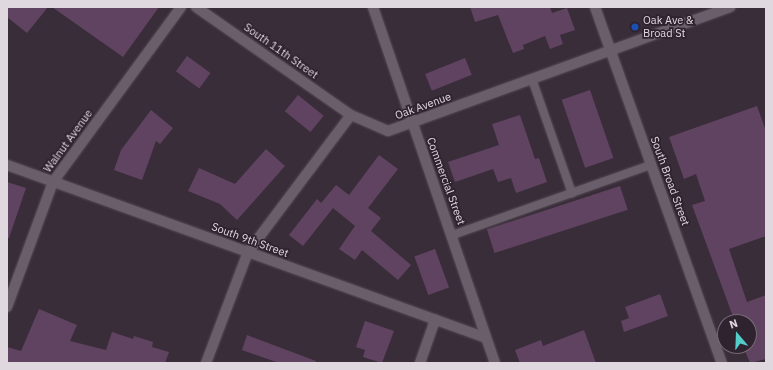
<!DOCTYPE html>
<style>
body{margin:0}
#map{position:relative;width:773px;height:370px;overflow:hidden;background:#392d39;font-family:"IBM Plex Sans",sans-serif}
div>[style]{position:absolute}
.building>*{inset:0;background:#604360;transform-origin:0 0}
.roads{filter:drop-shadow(0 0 1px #564c55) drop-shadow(0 0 1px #564c55)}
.service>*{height:8px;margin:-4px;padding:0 4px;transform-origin:4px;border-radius:4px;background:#6b5e6b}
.minor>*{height:10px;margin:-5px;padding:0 5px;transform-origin:5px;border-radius:5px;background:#6b5e6b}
.dots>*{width:11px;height:11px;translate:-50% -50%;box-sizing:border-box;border:2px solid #2f232f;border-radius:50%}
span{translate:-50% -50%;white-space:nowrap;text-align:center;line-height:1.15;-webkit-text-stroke:3.5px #2f232f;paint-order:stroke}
.poi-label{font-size:11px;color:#e0d8df}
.left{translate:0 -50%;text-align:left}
.street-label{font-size:11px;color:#e0d8df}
.frame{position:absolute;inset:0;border:8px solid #e0d8df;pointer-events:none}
.north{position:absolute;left:717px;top:314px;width:40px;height:40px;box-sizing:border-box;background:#2f232f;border:1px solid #766b75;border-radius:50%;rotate:341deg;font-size:11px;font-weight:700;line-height:16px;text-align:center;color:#e0d8df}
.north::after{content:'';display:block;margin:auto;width:14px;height:18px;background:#53cdc9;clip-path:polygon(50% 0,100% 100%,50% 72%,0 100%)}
</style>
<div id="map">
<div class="building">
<i style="clip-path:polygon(7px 7px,48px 7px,27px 33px,7px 17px)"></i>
<i style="clip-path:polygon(52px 7px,159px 7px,123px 57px)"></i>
<i style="clip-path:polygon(470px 7px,550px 7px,552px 13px,567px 8px,575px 30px,560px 35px,563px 44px,550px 49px,545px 36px,523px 45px,524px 49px,513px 53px,498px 15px,475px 22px)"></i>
<i style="left:187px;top:56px;width:29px;height:19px;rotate:36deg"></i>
<i style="left:465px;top:58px;width:18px;height:43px;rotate:68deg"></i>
<i style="left:590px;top:90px;width:72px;height:30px;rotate:71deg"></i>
<i style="left:298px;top:95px;width:33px;height:21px;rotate:39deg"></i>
<i style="clip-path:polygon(757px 106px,766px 131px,766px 236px,729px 249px,747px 302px,766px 295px,766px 359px,750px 363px,743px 346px,749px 346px,749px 322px,735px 322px,692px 205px,705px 201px,696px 174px,684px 179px,669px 137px)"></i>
<i style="clip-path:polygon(151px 110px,173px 128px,160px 144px,156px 141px,142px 180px,114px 170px,121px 150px)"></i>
<i style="clip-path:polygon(520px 115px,535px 159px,539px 158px,547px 182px,516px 193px,511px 178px,498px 182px,493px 169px,455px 182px,448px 162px,499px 145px,492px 124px)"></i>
<i style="clip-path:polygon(266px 149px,285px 166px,237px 220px,220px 204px,188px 191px,199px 168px,235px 184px)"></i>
<i style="clip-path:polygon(379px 155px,398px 169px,368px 208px,381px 218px,371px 231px,411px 265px,398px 280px,362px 250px,355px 260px,339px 249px,355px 226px,333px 208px,303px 246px,289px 235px,317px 199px,321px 203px,336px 185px,349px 195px)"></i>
<i style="clip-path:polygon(7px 182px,26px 188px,9px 238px,7px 238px)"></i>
<i style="left:620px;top:186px;width:25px;height:140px;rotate:72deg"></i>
<i style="left:435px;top:249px;width:41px;height:22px;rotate:70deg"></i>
<i style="clip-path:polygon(660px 294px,668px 316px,624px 332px,621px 321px,629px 318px,625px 307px)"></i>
<i style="clip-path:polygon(39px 309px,77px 325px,70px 341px,106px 350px,112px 332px,133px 339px,134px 336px,153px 342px,152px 347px,169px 352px,165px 363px,7px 363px,7px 347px,21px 351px)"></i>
<i style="clip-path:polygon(365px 321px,394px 331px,382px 363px,363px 357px,365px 350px,356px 347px)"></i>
<i style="clip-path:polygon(584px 330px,596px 363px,520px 363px,515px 350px,541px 340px,543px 346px)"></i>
<i style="clip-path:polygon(247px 335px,316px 361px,315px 363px,279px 363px,242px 350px)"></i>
</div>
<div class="roads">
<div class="service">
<i style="left:532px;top:79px;width:121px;rotate:70.7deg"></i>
<i style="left:453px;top:235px;width:210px;rotate:-19.5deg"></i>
</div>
<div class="minor">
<i style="left:196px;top:7px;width:189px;rotate:34.9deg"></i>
<i style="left:373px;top:7px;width:376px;rotate:71.1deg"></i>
<i style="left:595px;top:7px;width:378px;rotate:70.4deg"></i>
<i style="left:7px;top:165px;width:509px;rotate:19.86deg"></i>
<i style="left:7px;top:307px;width:133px;rotate:-69.8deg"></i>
<i style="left:53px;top:182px;width:217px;rotate:-53.8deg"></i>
<i style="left:206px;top:363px;width:119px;rotate:-69.3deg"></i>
<i style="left:248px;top:252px;width:171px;rotate:-53.1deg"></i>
<i style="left:351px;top:115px;width:40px;rotate:23.4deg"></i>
<i style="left:388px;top:131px;width:364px;rotate:-19.9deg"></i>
<i style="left:420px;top:363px;width:46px;rotate:-70.8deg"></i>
</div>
</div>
<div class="dots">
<i style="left:635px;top:27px;background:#1a4fb4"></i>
</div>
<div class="poi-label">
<span class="left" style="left:643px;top:27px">Oak Ave &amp;<br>Broad St</span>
</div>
<div class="street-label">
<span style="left:281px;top:51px;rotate:35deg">South 11th Street</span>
<span style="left:423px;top:106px;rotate:-20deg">Oak Avenue</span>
<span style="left:68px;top:141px;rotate:-54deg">Walnut Avenue</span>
<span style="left:446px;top:181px;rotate:70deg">Commercial Street</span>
<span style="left:670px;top:181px;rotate:70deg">South Broad Street</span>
<span style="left:250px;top:240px;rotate:20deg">South 9th Street</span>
</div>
<div class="frame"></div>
<div class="north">N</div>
</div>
